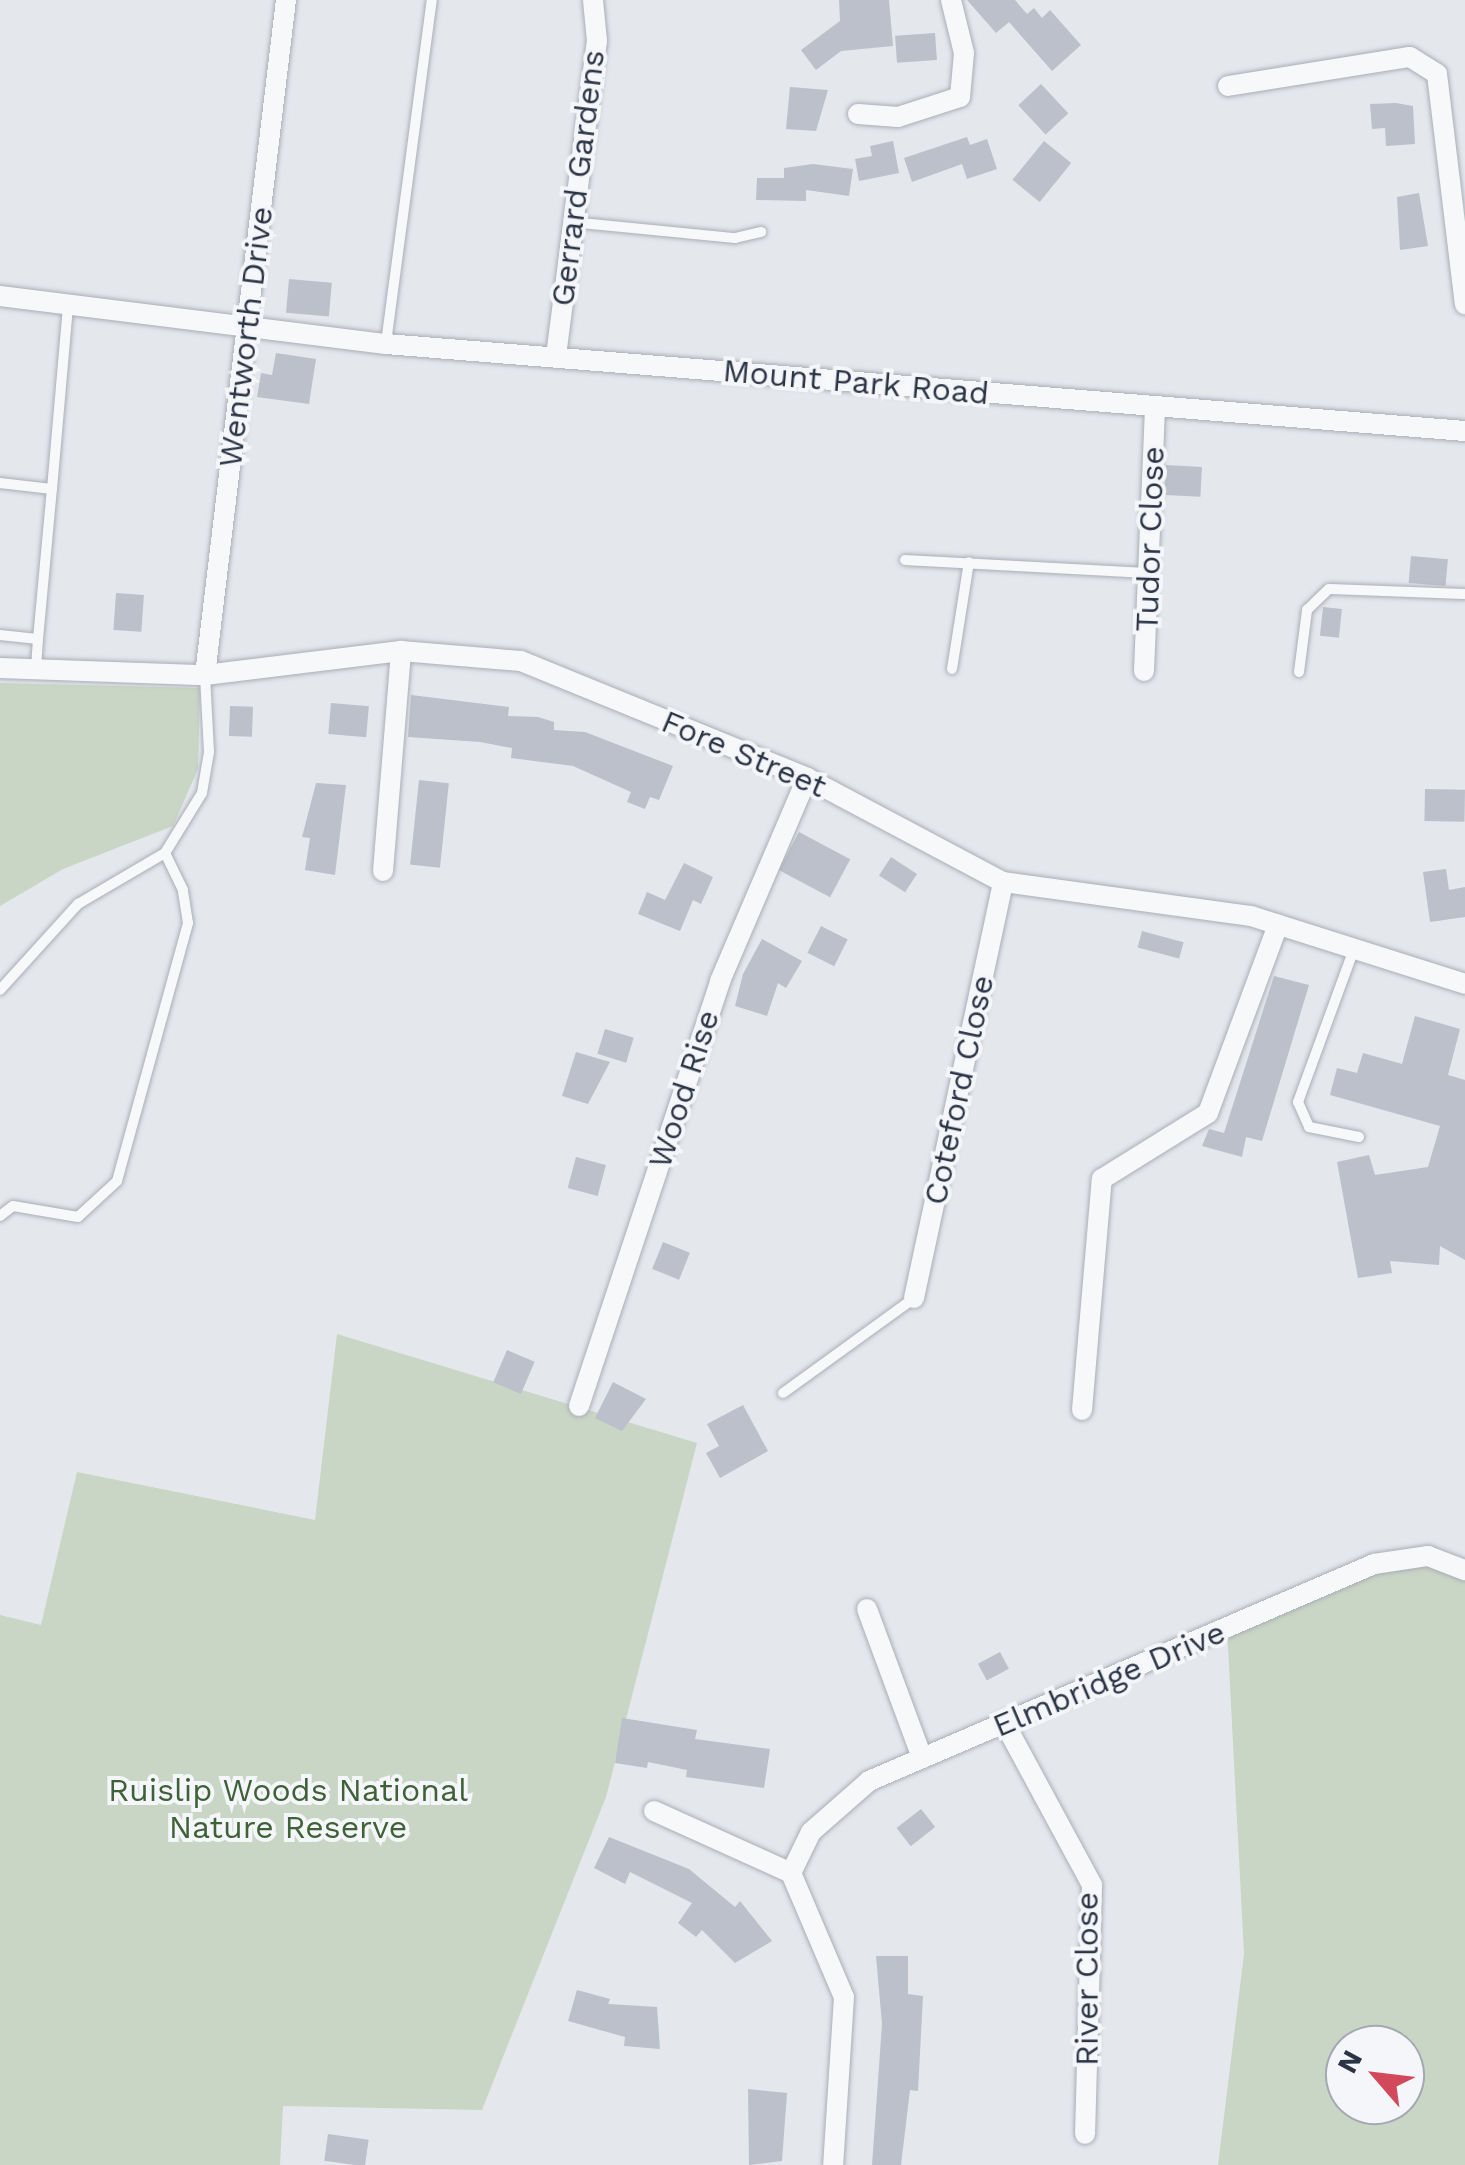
<!DOCTYPE html>
<style>
body{margin:0}
#map{position:relative;width:1465px;height:2165px;overflow:hidden;background:#e4e7ec;font-family:"Work Sans",sans-serif}
div>[style]{position:absolute}
.green>*{inset:0;background:#c9d6c5}
.building>*{inset:0;background:#bbc0ca;transform-origin:0 0}
.roads{filter:drop-shadow(0 0 2px #a9aeb7) drop-shadow(0 0 2px #a9aeb7)}
.lane>*{height:10px;margin:-5px;padding:0 5px;transform-origin:5px;border-radius:5px;background:#f7f8fa}
.street>*{height:20px;margin:-10px;padding:0 10px;transform-origin:10px;border-radius:10px;background:#f7f8fa}
span{translate:-50% -50%;white-space:nowrap;text-align:center;line-height:1.15;-webkit-text-stroke:8px #f4f6f9;paint-order:stroke}
.street-label{font-size:32px;color:#2b3445}
.park-label{font-size:32px;color:#3f6138}
.north{position:absolute;left:1325px;top:2025px;width:100px;height:100px;box-sizing:border-box;background:#f4f6f9;border:2px solid #a4a8b1;border-radius:50%;rotate:298deg;font-size:28px;font-weight:700;line-height:40px;text-align:center;color:#2b3445}
.north::after{content:'';display:block;margin:auto;width:35px;height:45px;background:#d1495b;clip-path:polygon(50% 0,100% 100%,50% 72%,0 100%)}
</style>
<div id="map">
<div class="green">
<i style="clip-path:polygon(0 683px,200px 688px,198px 769px,173px 826px,63px 869px,0 906px)"></i>
<i style="clip-path:polygon(337px 1334px,697px 1443px,606px 1797px,482px 2110px,283px 2106px,280px 2165px,0 2165px,0 1615px,41px 1625px,77px 1472px,315px 1520px)"></i>
<i style="clip-path:polygon(evenodd,1408px 1555px,1465px 1570px,1465px 2165px,1218px 2165px,1244px 1954px,1227px 1628px,1408px 1555px,1345px 2045px,1405px 2045px,1405px 2105px,1345px 2105px,1345px 2045px)"></i>
</div>
<div class="building">
<i style="clip-path:polygon(839px 0,889px 0,893px 46px,841px 51px,816px 70px,801px 50px,840px 21px)"></i>
<i style="clip-path:polygon(967px 0,1015px 0,1027px 14px,1034px 8px,1042px 18px,1050px 10px,1081px 45px,1052px 71px,1009px 22px,996px 33px)"></i>
<i style="left:935px;top:33px;width:27px;height:40px;rotate:86deg"></i>
<i style="left:1041px;top:84px;width:40px;height:31px;rotate:47deg"></i>
<i style="clip-path:polygon(790px 87px,828px 90px,816px 131px,786px 129px)"></i>
<i style="clip-path:polygon(1396px 103px,1413px 106px,1415px 144px,1386px 146px,1385px 128px,1372px 129px,1370px 104px)"></i>
<i style="clip-path:polygon(967px 137px,970px 145px,987px 139px,997px 169px,967px 179px,962px 164px,912px 182px,904px 158px)"></i>
<i style="clip-path:polygon(893px 141px,899px 173px,859px 181px,855px 159px,872px 156px,870px 146px)"></i>
<i style="left:1044px;top:141px;width:35px;height:50px;rotate:39deg"></i>
<i style="clip-path:polygon(813px 164px,853px 169px,849px 196px,806px 190px,806px 201px,756px 200px,757px 178px,784px 178px,784px 168px)"></i>
<i style="clip-path:polygon(1419px 193px,1428px 246px,1400px 250px,1397px 197px)"></i>
<i style="left:289px;top:279px;width:43px;height:34px;rotate:5deg"></i>
<i style="clip-path:polygon(276px 353px,316px 359px,309px 404px,257px 397px,261px 373px,272px 375px)"></i>
<i style="left:1166px;top:465px;width:36px;height:30px;rotate:3deg"></i>
<i style="left:1411px;top:556px;width:37px;height:27px;rotate:5deg"></i>
<i style="left:116px;top:593px;width:28px;height:37px;rotate:4deg"></i>
<i style="left:1323px;top:607px;width:19px;height:29px;rotate:6deg"></i>
<i style="clip-path:polygon(411px 695px,509px 707px,508px 716px,538px 717px,554px 722px,554px 730px,585px 732px,673px 766px,659px 800px,650px 797px,645px 809px,627px 802px,631px 792px,573px 766px,511px 758px,512px 748px,480px 742px,408px 737px)"></i>
<i style="left:331px;top:703px;width:38px;height:31px;rotate:5deg"></i>
<i style="left:230px;top:706px;width:23px;height:30px;rotate:2deg"></i>
<i style="left:419px;top:780px;width:30px;height:85px;rotate:6deg"></i>
<i style="clip-path:polygon(316px 783px,346px 785px,335px 875px,305px 870px,310px 838px,302px 837px)"></i>
<i style="left:1425px;top:789px;width:40px;height:32px;rotate:1deg"></i>
<i style="left:799px;top:832px;width:58px;height:43px;rotate:28deg"></i>
<i style="left:891px;top:857px;width:31px;height:22px;rotate:33deg"></i>
<i style="clip-path:polygon(684px 863px,713px 877px,701px 904px,693px 900px,680px 931px,638px 914px,647px 892px,665px 900px)"></i>
<i style="clip-path:polygon(1446px 869px,1449px 890px,1465px 887px,1465px 917px,1430px 922px,1423px 872px)"></i>
<i style="left:821px;top:926px;width:30px;height:30px;rotate:27deg"></i>
<i style="left:1142px;top:931px;width:43px;height:17px;rotate:15deg"></i>
<i style="clip-path:polygon(762px 939px,802px 961px,786px 988px,778px 983px,767px 1016px,735px 1006px,743px 974px)"></i>
<i style="clip-path:polygon(1274px 976px,1309px 985px,1262px 1141px,1246px 1137px,1242px 1157px,1202px 1146px,1209px 1129px,1224px 1133px)"></i>
<i style="clip-path:polygon(1415px 1016px,1460px 1029px,1448px 1075px,1465px 1080px,1465px 1260px,1440px 1246px,1439px 1265px,1390px 1261px,1392px 1273px,1358px 1278px,1337px 1162px,1369px 1155px,1375px 1175px,1428px 1167px,1440px 1126px,1330px 1095px,1337px 1068px,1357px 1073px,1363px 1053px,1402px 1064px)"></i>
<i style="left:605px;top:1029px;width:30px;height:26px;rotate:17deg"></i>
<i style="clip-path:polygon(576px 1052px,610px 1062px,588px 1104px,562px 1096px)"></i>
<i style="left:576px;top:1157px;width:31px;height:32px;rotate:15deg"></i>
<i style="left:663px;top:1242px;width:29px;height:29px;rotate:22deg"></i>
<i style="left:507px;top:1350px;width:30px;height:35px;rotate:23deg"></i>
<i style="clip-path:polygon(613px 1382px,646px 1399px,622px 1431px,595px 1418px)"></i>
<i style="clip-path:polygon(743px 1405px,768px 1451px,720px 1478px,706px 1453px,719px 1446px,707px 1424px)"></i>
<i style="left:1000px;top:1652px;width:19px;height:25px;rotate:62deg"></i>
<i style="clip-path:polygon(622px 1718px,697px 1730px,695px 1739px,770px 1749px,764px 1788px,686px 1777px,687px 1770px,648px 1762px,647px 1768px,615px 1763px)"></i>
<i style="left:921px;top:1809px;width:23px;height:31px;rotate:52deg"></i>
<i style="clip-path:polygon(609px 1837px,689px 1869px,735px 1907px,740px 1901px,772px 1941px,735px 1963px,702px 1930px,696px 1937px,678px 1923px,692px 1903px,630px 1872px,625px 1884px,594px 1868px)"></i>
<i style="clip-path:polygon(876px 1956px,908px 1956px,908px 1994px,923px 1996px,918px 2091px,910px 2090px,901px 2165px,872px 2165px,882px 2024px)"></i>
<i style="clip-path:polygon(577px 1990px,610px 1999px,608px 2004px,657px 2007px,660px 2049px,624px 2046px,625px 2037px,568px 2021px)"></i>
<i style="clip-path:polygon(748px 2089px,787px 2093px,782px 2161px,749px 2165px)"></i>
<i style="left:328px;top:2134px;width:41px;height:27px;rotate:8deg"></i>
</div>
<div class="roads">
<div class="lane">
<i style="left:571px;top:222px;width:165px;rotate:5.6deg"></i>
<i style="left:735px;top:238px;width:27px;rotate:-13deg"></i>
<i style="left:386px;top:343px;width:346px;rotate:-82.4deg"></i>
<i style="left:0;top:483px;width:52px;rotate:6.6deg"></i>
<i style="left:52px;top:489px;width:184px;rotate:-85deg"></i>
<i style="left:905px;top:560px;width:242px;rotate:3.1deg"></i>
<i style="left:0;top:635px;width:38px;rotate:6deg"></i>
<i style="left:38px;top:639px;width:30px;rotate:94deg"></i>
<i style="left:38px;top:639px;width:151px;rotate:-84.7deg"></i>
<i style="left:952px;top:669px;width:108px;rotate:-81deg"></i>
<i style="left:1299px;top:672px;width:63px;rotate:-82.6deg"></i>
<i style="left:1307px;top:610px;width:30px;rotate:-44deg"></i>
<i style="left:1329px;top:589px;width:136px;rotate:2.1deg"></i>
<i style="left:1354px;top:949px;width:163px;rotate:110.1deg"></i>
<i style="left:1298px;top:1102px;width:27px;rotate:66deg"></i>
<i style="left:1309px;top:1127px;width:51px;rotate:11.3deg"></i>
<i style="left:0;top:990px;width:116px;rotate:-47.8deg"></i>
<i style="left:78px;top:904px;width:101px;rotate:-30.4deg"></i>
<i style="left:165px;top:853px;width:70px;rotate:-58.3deg"></i>
<i style="left:202px;top:793px;width:42px;rotate:-80.3deg"></i>
<i style="left:209px;top:752px;width:77px;rotate:-93deg"></i>
<i style="left:0;top:1216px;width:16px;rotate:-38deg"></i>
<i style="left:13px;top:1206px;width:66px;rotate:9.6deg"></i>
<i style="left:78px;top:1217px;width:53px;rotate:-42.7deg"></i>
<i style="left:117px;top:1181px;width:268px;rotate:-74.6deg"></i>
<i style="left:188px;top:923px;width:33px;rotate:-99deg"></i>
<i style="left:183px;top:890px;width:41px;rotate:-115.9deg"></i>
<i style="left:783px;top:1393px;width:162px;rotate:-35.9deg"></i>
</div>
<div class="street">
<i style="left:1228px;top:86px;width:184px;rotate:-9.1deg"></i>
<i style="left:1410px;top:57px;width:32px;rotate:32deg"></i>
<i style="left:1437px;top:74px;width:232px;rotate:83.1deg"></i>
<i style="left:858px;top:114px;width:40px;rotate:4.3deg"></i>
<i style="left:898px;top:117px;width:65px;rotate:-17.9deg"></i>
<i style="left:960px;top:97px;width:44px;rotate:-84.8deg"></i>
<i style="left:964px;top:53px;width:55px;rotate:-103.8deg"></i>
<i style="left:0;top:296px;width:389px;rotate:7.1deg"></i>
<i style="left:386px;top:344px;width:1083px;rotate:4.61deg"></i>
<i style="left:556px;top:356px;width:318px;rotate:-82.6deg"></i>
<i style="left:597px;top:41px;width:41px;rotate:-95.6deg"></i>
<i style="left:0;top:668px;width:205px;rotate:2deg"></i>
<i style="left:205px;top:675px;width:197px;rotate:-7deg"></i>
<i style="left:401px;top:651px;width:120px;rotate:4.8deg"></i>
<i style="left:521px;top:661px;width:309px;rotate:22.2deg"></i>
<i style="left:807px;top:778px;width:222px;rotate:28deg"></i>
<i style="left:1003px;top:882px;width:250px;rotate:7.8deg"></i>
<i style="left:1251px;top:916px;width:225px;rotate:17.6deg"></i>
<i style="left:1144px;top:671px;width:263px;rotate:-87.6deg"></i>
<i style="left:205px;top:675px;width:680px;rotate:-83.16deg"></i>
<i style="left:383px;top:871px;width:221px;rotate:-85.3deg"></i>
<i style="left:914px;top:1298px;width:425px;rotate:-77.9deg"></i>
<i style="left:579px;top:1406px;width:448px;rotate:-71.6deg"></i>
<i style="left:720px;top:981px;width:221px;rotate:-66.8deg"></i>
<i style="left:1082px;top:1410px;width:232px;rotate:-85.1deg"></i>
<i style="left:1102px;top:1179px;width:125px;rotate:-31.9deg"></i>
<i style="left:1208px;top:1113px;width:201px;rotate:-69.6deg"></i>
<i style="left:867px;top:1609px;width:159px;rotate:69.7deg"></i>
<i style="left:1005px;top:1724px;width:183px;rotate:61.6deg"></i>
<i style="left:1092px;top:1885px;width:249px;rotate:91.6deg"></i>
<i style="left:654px;top:1811px;width:150px;rotate:24.3deg"></i>
<i style="left:791px;top:1873px;width:135px;rotate:66.9deg"></i>
<i style="left:844px;top:1997px;width:168px;rotate:93.7deg"></i>
<i style="left:791px;top:1873px;width:46px;rotate:-64deg"></i>
<i style="left:811px;top:1832px;width:77px;rotate:-41.3deg"></i>
<i style="left:869px;top:1781px;width:550px;rotate:-23.25deg"></i>
<i style="left:1374px;top:1564px;width:55px;rotate:-8.4deg"></i>
<i style="left:1428px;top:1556px;width:40px;rotate:21deg"></i>
</div>
</div>
<div class="street-label">
<span style="left:578px;top:178px;rotate:-83deg">Gerrard Gardens</span>
<span style="left:246px;top:337px;rotate:-83deg">Wentworth Drive</span>
<span style="left:856px;top:382px;rotate:5deg">Mount Park Road</span>
<span style="left:1150px;top:539px;rotate:-88deg">Tudor Close</span>
<span style="left:744px;top:754px;rotate:23deg">Fore Street</span>
<span style="left:684px;top:1089px;rotate:-72deg">Wood Rise</span>
<span style="left:959px;top:1090px;rotate:-78deg">Coteford Close</span>
<span style="left:1109px;top:1679px;rotate:-23deg">Elmbridge Drive</span>
<span style="left:1087px;top:1979px;rotate:-90deg">River Close</span>
</div>
<div class="park-label">
<span style="left:288px;top:1809px">Ruislip Woods National<br>Nature Reserve</span>
</div>
<div class="north">N</div>
</div>
